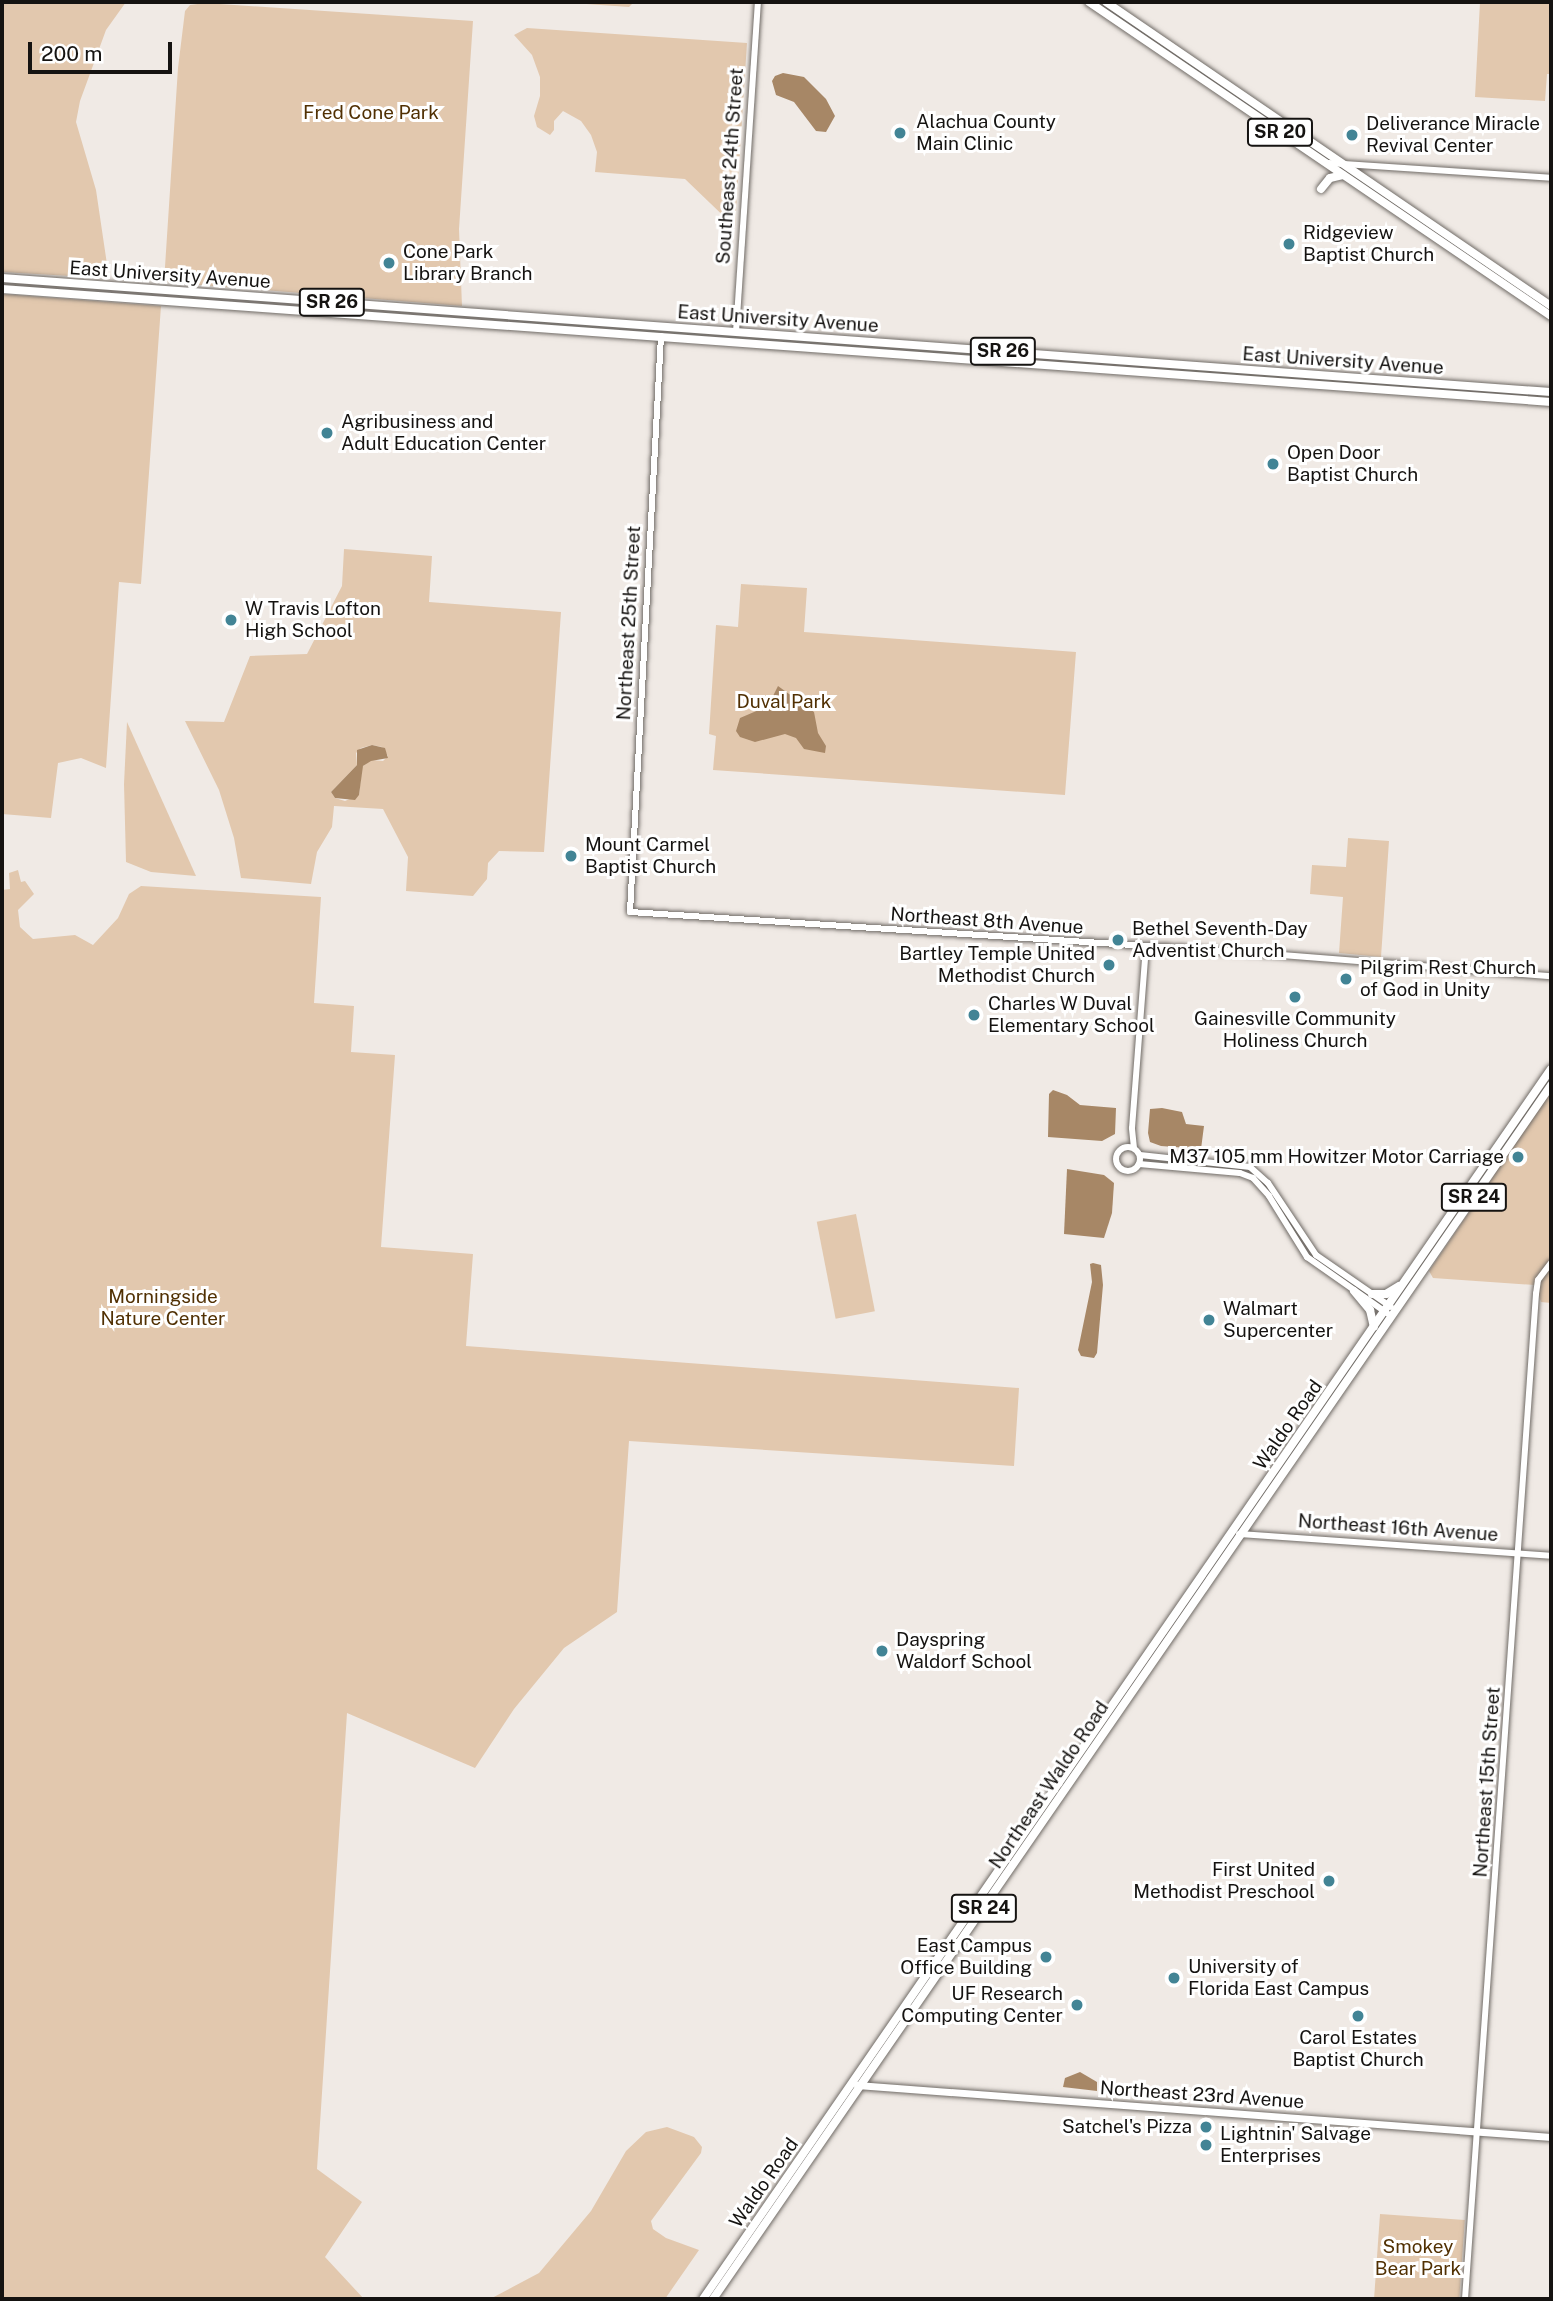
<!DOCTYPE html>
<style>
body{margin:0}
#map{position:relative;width:1553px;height:2301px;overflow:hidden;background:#f0eae5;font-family:"Public Sans",sans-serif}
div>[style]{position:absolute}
.green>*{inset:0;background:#e2c8ae;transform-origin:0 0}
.water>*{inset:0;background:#a78766}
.roads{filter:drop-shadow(0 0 2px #706b66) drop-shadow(0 0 2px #706b66)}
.tertiary>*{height:6px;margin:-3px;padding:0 3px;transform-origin:3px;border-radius:3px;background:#fff}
.tertiary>.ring{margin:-3px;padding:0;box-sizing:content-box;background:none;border:6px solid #fff;border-radius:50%}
.secondary>*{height:7px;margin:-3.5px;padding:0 3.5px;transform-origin:3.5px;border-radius:3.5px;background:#fff}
.primary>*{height:8px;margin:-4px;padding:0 4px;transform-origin:4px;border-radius:4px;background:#fff}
.trunk>*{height:8px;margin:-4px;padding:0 4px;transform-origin:4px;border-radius:4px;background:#fff}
.dots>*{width:19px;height:19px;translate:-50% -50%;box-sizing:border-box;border:4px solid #fff;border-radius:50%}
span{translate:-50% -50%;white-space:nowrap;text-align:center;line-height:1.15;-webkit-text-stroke:6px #fff;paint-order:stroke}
.shield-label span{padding:2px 5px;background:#fff;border:2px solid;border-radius:5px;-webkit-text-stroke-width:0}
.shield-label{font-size:18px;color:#151311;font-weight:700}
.park-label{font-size:19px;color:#513003}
.poi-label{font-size:19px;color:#151311}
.left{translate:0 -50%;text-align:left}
.right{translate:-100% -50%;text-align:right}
.street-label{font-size:19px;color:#151311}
.frame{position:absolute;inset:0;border:4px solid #151311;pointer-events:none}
.scale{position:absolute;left:28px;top:42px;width:144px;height:32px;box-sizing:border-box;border:4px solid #151311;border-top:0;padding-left:9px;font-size:21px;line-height:24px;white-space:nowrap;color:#151311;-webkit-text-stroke:5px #fff;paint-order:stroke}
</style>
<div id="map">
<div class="green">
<i style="clip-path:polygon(2px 2px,126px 2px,106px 30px,80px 101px,76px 122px,96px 190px,108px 271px,105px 278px,2px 272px)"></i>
<i style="clip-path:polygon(558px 2px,634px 2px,629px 7px)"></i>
<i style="clip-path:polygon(1480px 2px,1551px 2px,1551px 74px,1547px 74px,1545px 101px,1475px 97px)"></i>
<i style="clip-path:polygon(205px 3px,473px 21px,459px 229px,462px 306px,164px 282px,178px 68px,185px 11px,190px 5px)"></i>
<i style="clip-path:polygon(527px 28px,747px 43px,735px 227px,685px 179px,595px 172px,597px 152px,591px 135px,581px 121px,563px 111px,554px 121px,554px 130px,550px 135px,537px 127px,534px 116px,540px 96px,540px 77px,532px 55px,514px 35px)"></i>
<i style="clip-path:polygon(2px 294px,161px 306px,141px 584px,119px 582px,106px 768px,81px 758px,58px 763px,51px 818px,2px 814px)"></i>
<i style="clip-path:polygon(evenodd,344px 549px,432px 556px,429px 602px,561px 612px,544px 852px,499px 851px,488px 863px,487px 879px,473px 896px,406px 891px,408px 857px,383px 809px,334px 806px,332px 827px,317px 852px,311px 884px,241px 878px,234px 838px,219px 790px,185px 721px,224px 722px,250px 656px,307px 654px,342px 586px,344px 549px,372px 745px,382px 747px,388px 756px,383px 761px,371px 760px,362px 767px,359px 795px,345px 801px,335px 798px,331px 792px,357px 765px,356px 753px,361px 748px,372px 745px)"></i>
<i style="clip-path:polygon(741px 584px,807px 588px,804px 632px,1076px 652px,1065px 795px,713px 770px,716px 736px,709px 734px,716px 625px,738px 627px)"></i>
<i style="clip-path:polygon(127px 722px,196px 876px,151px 872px,126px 862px,124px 784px)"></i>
<i style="clip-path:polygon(1348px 838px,1389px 841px,1381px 957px,1339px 953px,1343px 897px,1310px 894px,1312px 865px,1346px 867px)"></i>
<i style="clip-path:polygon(18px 870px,21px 882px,25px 881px,34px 894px,18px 910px,20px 927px,33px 939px,75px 935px,93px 945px,118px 918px,129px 894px,141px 886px,321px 897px,314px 1003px,354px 1006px,351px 1052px,395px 1055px,381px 1247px,473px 1254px,466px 1346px,1019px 1388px,1014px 1466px,629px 1441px,617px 1612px,564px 1648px,514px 1709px,475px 1768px,347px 1713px,317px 2169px,362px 2202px,325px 2257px,364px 2299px,2px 2299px,2px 890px,10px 889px,9px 873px)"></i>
<i style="clip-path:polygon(1551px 1091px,1551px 1303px,1541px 1302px,1535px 1285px,1433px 1278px,1429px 1271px)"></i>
<i style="left:856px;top:1214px;width:99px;height:40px;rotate:79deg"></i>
<i style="clip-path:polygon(667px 2127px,694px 2137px,702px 2147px,701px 2153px,651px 2221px,653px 2229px,666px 2238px,699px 2250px,665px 2299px,490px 2299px,539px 2273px,591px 2211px,626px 2151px,646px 2132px)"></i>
<i style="left:1380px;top:2214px;width:85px;height:85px;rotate:4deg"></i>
</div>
<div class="water">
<i style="clip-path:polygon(783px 73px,804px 77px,826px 99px,835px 116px,826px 132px,816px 131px,794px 102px,776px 95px,772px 81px,775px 76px)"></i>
<i style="clip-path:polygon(778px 686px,814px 712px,818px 733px,826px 746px,825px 753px,804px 749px,796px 738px,785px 734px,755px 742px,740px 737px,736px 731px,740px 718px,768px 706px)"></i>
<i style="clip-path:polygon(372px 745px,385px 748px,388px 758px,371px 761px,363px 766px,359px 795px,355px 800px,335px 798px,331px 792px,357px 765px,357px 750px)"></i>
<i style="clip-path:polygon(1053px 1090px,1067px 1095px,1080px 1105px,1116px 1108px,1115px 1134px,1102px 1141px,1048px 1137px,1049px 1094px)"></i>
<i style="clip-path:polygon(1162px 1108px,1182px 1112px,1186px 1124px,1204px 1126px,1201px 1149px,1161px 1146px,1150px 1142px,1148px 1133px,1150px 1109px)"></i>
<i style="clip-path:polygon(1067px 1169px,1104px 1175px,1114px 1183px,1112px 1213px,1104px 1238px,1064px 1234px)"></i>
<i style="clip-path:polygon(1093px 1263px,1101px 1265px,1103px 1285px,1097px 1353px,1094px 1358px,1081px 1356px,1078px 1350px,1092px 1282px,1090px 1264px)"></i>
<i style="clip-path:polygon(1080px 2072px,1097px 2082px,1097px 2091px,1063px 2087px,1065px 2078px)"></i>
</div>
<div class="roads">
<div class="tertiary">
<i style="left:1328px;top:163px;width:224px;rotate:3.8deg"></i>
<i style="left:736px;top:332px;width:331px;rotate:-86.2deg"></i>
<i style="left:661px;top:336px;width:577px;rotate:93.08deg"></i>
<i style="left:630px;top:912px;width:640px;rotate:3.76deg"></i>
<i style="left:1269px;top:954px;width:283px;rotate:4.5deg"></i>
<i class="ring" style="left:1116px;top:1147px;width:18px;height:18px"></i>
<i style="left:1134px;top:1148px;width:20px;rotate:-96deg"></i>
<i style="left:1132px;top:1128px;width:182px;rotate:-85.6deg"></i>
<i style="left:1140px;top:1155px;width:111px;rotate:6.2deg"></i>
<i style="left:1250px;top:1167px;width:24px;rotate:42deg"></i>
<i style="left:1268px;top:1183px;width:87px;rotate:56.3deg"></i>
<i style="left:1316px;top:1255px;width:91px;rotate:34.7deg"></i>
<i style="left:1139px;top:1164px;width:101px;rotate:5.1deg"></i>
<i style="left:1240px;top:1173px;width:14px;rotate:21deg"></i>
<i style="left:1253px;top:1178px;width:24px;rotate:48deg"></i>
<i style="left:1269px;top:1196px;width:72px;rotate:58.1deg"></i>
<i style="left:1307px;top:1257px;width:98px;rotate:35deg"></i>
<i style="left:1239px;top:1534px;width:313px;rotate:4deg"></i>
<i style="left:1465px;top:2299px;width:1008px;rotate:-85.96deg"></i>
<i style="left:1536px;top:1294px;width:14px;rotate:-82deg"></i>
<i style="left:1538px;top:1280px;width:21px;rotate:-53deg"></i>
</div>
<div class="secondary">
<i style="left:857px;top:2085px;width:696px;rotate:4.29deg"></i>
</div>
<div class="primary">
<i style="left:2px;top:278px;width:1553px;rotate:4.21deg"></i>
<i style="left:2px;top:289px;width:1553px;rotate:4.17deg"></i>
</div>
<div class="trunk">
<i style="left:1089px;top:2px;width:559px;rotate:34.2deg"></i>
<i style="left:1106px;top:2px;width:539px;rotate:34.34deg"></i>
<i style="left:1321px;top:189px;width:14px;rotate:-51deg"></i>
<i style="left:1330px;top:178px;width:13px;rotate:-13deg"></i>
<i style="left:1354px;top:1291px;width:25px;rotate:50deg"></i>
<i style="left:1370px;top:1310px;width:17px;rotate:77deg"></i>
<i style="left:1372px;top:1294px;width:14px"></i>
<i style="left:1386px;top:1294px;width:15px;rotate:-32deg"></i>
<i style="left:703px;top:2299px;width:1494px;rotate:-55.42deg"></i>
<i style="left:713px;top:2299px;width:1475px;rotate:-55.38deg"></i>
</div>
</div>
<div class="dots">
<i style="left:900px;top:133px;background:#428495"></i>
<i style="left:1352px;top:135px;background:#428495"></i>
<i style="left:1289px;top:244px;background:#428495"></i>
<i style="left:389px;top:263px;background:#428495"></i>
<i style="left:327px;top:433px;background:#428495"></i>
<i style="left:1273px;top:464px;background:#428495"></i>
<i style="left:231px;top:620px;background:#428495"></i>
<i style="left:571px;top:856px;background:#428495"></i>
<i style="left:1118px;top:940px;background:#428495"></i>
<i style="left:1109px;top:965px;background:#428495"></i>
<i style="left:1346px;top:979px;background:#428495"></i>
<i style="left:1295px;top:997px;background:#428495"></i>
<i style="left:974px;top:1015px;background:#428495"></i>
<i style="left:1518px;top:1157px;background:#428495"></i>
<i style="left:1209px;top:1320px;background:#428495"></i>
<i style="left:882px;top:1651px;background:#428495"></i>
<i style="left:1329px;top:1881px;background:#428495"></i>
<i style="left:1046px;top:1957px;background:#428495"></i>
<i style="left:1174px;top:1978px;background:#428495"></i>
<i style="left:1077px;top:2005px;background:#428495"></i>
<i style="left:1358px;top:2016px;background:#428495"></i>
<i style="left:1206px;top:2127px;background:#428495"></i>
<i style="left:1206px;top:2145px;background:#428495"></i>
</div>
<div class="shield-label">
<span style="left:1280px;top:132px">SR 20</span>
<span style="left:332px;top:302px">SR 26</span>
<span style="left:1003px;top:351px">SR 26</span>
<span style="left:1474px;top:1197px">SR 24</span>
<span style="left:984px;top:1908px">SR 24</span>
</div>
<div class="park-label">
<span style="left:371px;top:113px">Fred Cone Park</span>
<span style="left:784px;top:702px">Duval Park</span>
<span style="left:163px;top:1308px">Morningside<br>Nature Center</span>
<span style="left:1418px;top:2258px">Smokey<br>Bear Park</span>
</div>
<div class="poi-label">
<span class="left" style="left:916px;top:133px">Alachua County<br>Main Clinic</span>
<span class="left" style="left:1366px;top:135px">Deliverance Miracle<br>Revival Center</span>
<span class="left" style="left:1303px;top:244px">Ridgeview<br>Baptist Church</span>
<span class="left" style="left:403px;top:263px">Cone Park<br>Library Branch</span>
<span class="left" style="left:341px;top:433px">Agribusiness and<br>Adult Education Center</span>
<span class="left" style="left:1287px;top:464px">Open Door<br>Baptist Church</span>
<span class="left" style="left:245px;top:620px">W Travis Lofton<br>High School</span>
<span class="left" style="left:585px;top:856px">Mount Carmel<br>Baptist Church</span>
<span class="left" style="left:1132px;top:940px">Bethel Seventh-Day<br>Adventist Church</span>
<span class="right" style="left:1095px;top:965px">Bartley Temple United<br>Methodist Church</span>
<span class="left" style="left:1360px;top:979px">Pilgrim Rest Church<br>of God in Unity</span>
<span class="left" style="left:988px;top:1015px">Charles W Duval<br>Elementary School</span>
<span style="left:1295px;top:1030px">Gainesville Community<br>Holiness Church</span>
<span class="right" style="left:1504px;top:1157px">M37 105 mm Howitzer Motor Carriage</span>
<span class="left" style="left:1223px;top:1320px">Walmart<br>Supercenter</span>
<span class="left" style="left:896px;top:1651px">Dayspring<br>Waldorf School</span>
<span class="right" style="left:1315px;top:1881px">First United<br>Methodist Preschool</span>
<span class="right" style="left:1032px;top:1957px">East Campus<br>Office Building</span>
<span class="left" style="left:1188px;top:1978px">University of<br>Florida East Campus</span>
<span class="right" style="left:1063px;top:2005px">UF Research<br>Computing Center</span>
<span style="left:1358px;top:2049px">Carol Estates<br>Baptist Church</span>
<span class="right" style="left:1192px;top:2127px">Satchel's Pizza</span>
<span class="left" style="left:1220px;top:2145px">Lightnin' Salvage<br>Enterprises</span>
</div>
<div class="street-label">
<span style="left:730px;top:166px;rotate:-86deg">Southeast 24th Street</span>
<span style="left:170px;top:275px;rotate:4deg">East University Avenue</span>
<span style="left:778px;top:319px;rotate:4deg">East University Avenue</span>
<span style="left:1343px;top:361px;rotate:4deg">East University Avenue</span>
<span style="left:629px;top:623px;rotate:-87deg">Northeast 25th Street</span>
<span style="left:987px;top:921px;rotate:4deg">Northeast 8th Avenue</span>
<span style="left:1288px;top:1425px;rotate:-55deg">Waldo Road</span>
<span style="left:1398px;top:1528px;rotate:4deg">Northeast 16th Avenue</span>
<span style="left:1487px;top:1782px;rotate:-86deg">Northeast 15th Street</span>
<span style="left:1049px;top:1785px;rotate:-56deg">Northeast Waldo Road</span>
<span style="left:1202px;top:2095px;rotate:4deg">Northeast 23rd Avenue</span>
<span style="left:764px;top:2183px;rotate:-55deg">Waldo Road</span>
</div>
<div class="frame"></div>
<div class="scale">200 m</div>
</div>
